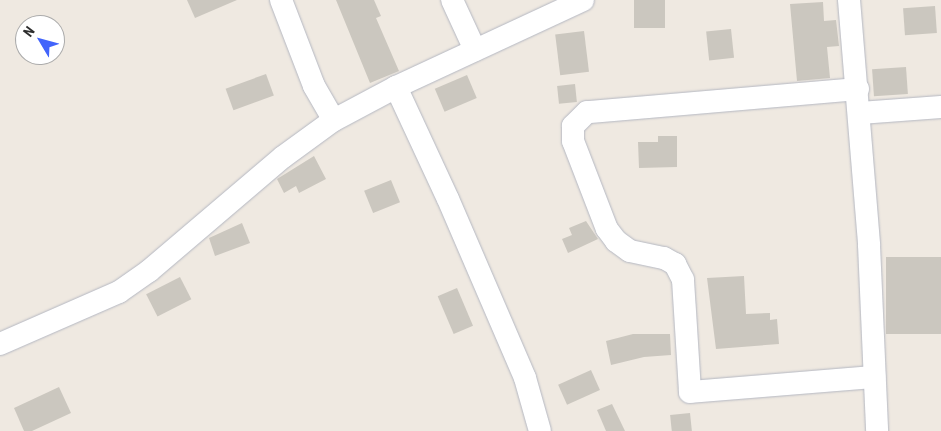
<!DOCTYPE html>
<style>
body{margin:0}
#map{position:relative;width:941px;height:431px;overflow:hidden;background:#efe9e1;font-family:"Roboto Condensed",sans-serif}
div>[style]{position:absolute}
.building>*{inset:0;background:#cbc7bf;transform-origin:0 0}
.roads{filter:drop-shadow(0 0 1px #b4b7c1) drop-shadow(0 0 1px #b4b7c1)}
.minor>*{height:22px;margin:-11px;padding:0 11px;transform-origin:11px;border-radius:11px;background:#fff}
span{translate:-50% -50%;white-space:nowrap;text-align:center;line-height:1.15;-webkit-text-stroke:4px #fff;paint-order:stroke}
.north{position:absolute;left:15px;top:15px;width:50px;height:50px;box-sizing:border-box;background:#fff;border:1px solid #ababab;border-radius:50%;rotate:307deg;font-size:14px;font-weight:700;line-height:20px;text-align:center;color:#2e2e2e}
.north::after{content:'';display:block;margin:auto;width:18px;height:22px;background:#4264fb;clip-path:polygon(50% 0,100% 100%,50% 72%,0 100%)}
</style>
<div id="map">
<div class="building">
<i style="clip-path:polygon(187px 0,237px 0,195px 18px)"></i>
<i style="clip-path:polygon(336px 0,374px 0,381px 16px,376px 18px,399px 71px,370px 83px)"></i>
<i style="left:634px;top:0;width:31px;height:28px"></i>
<i style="clip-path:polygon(823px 2px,824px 21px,836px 20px,839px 46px,827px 47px,830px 78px,797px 81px,790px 4px)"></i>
<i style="left:935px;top:6px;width:27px;height:32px;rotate:86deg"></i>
<i style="left:731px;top:29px;width:29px;height:25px;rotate:84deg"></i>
<i style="left:584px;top:31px;width:41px;height:29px;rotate:83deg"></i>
<i style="left:906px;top:67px;width:27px;height:34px;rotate:86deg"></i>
<i style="left:266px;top:74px;width:23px;height:43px;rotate:70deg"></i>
<i style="left:467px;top:75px;width:25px;height:35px;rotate:67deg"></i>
<i style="left:575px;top:84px;width:18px;height:18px;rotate:84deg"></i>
<i style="clip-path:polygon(658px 136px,677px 136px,677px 167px,639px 168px,638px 142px,658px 142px)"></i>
<i style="clip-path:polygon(314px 156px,326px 179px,299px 193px,296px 186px,284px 193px,277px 179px)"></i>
<i style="left:391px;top:180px;width:24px;height:29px;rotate:68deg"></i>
<i style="clip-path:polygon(586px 221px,598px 239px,568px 253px,562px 239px,572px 235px,569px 228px)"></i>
<i style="clip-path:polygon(242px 223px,250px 243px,215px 256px,209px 238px)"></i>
<i style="left:941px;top:257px;width:77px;height:55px;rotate:90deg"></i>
<i style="clip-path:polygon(744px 276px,746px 314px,770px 313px,770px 320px,777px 319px,779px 344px,716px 349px,707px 278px)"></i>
<i style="left:180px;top:277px;width:25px;height:38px;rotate:63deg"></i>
<i style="left:457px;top:288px;width:41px;height:21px;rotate:67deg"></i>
<i style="clip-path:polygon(633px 334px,670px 334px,671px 355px,644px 357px,611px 365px,606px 341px)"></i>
<i style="left:591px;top:370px;width:22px;height:36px;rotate:66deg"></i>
<i style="clip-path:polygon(59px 387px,71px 413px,32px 431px,24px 431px,14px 408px)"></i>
<i style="clip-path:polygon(612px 404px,625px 431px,606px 431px,597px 410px)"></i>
<i style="left:690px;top:413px;width:18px;height:20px;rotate:84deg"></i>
</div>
<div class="roads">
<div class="minor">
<i style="left:281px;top:0;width:92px;rotate:69deg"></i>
<i style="left:314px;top:86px;width:39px;rotate:60deg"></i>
<i style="left:452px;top:0;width:55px;rotate:65.3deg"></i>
<i style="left:849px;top:0;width:246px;rotate:85.3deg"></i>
<i style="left:869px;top:245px;width:186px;rotate:87.5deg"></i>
<i style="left:396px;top:87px;width:123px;rotate:65.1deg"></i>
<i style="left:448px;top:199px;width:195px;rotate:66.7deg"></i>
<i style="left:525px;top:378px;width:55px;rotate:74.2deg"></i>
<i style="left:858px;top:89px;width:272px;rotate:175.1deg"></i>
<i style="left:587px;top:112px;width:20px;rotate:135deg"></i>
<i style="left:573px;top:126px;width:15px;rotate:90deg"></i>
<i style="left:573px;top:141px;width:94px;rotate:68.9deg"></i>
<i style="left:607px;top:229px;width:15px;rotate:53deg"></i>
<i style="left:616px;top:241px;width:17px;rotate:36deg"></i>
<i style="left:630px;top:251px;width:35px;rotate:12deg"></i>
<i style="left:664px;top:258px;width:13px;rotate:29deg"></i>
<i style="left:675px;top:264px;width:18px;rotate:63deg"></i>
<i style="left:683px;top:280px;width:112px;rotate:86.4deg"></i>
<i style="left:690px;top:392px;width:185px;rotate:-4.7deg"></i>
<i style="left:860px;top:113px;width:81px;rotate:-4.2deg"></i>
<i style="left:0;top:344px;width:130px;rotate:-23.6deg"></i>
<i style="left:119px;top:292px;width:37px;rotate:-35deg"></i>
<i style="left:149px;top:271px;width:176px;rotate:-40.4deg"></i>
<i style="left:283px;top:157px;width:63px;rotate:-36deg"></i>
<i style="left:334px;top:120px;width:70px;rotate:-28deg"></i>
<i style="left:396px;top:87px;width:206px;rotate:-24.9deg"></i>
</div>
</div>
<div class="north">N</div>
</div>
